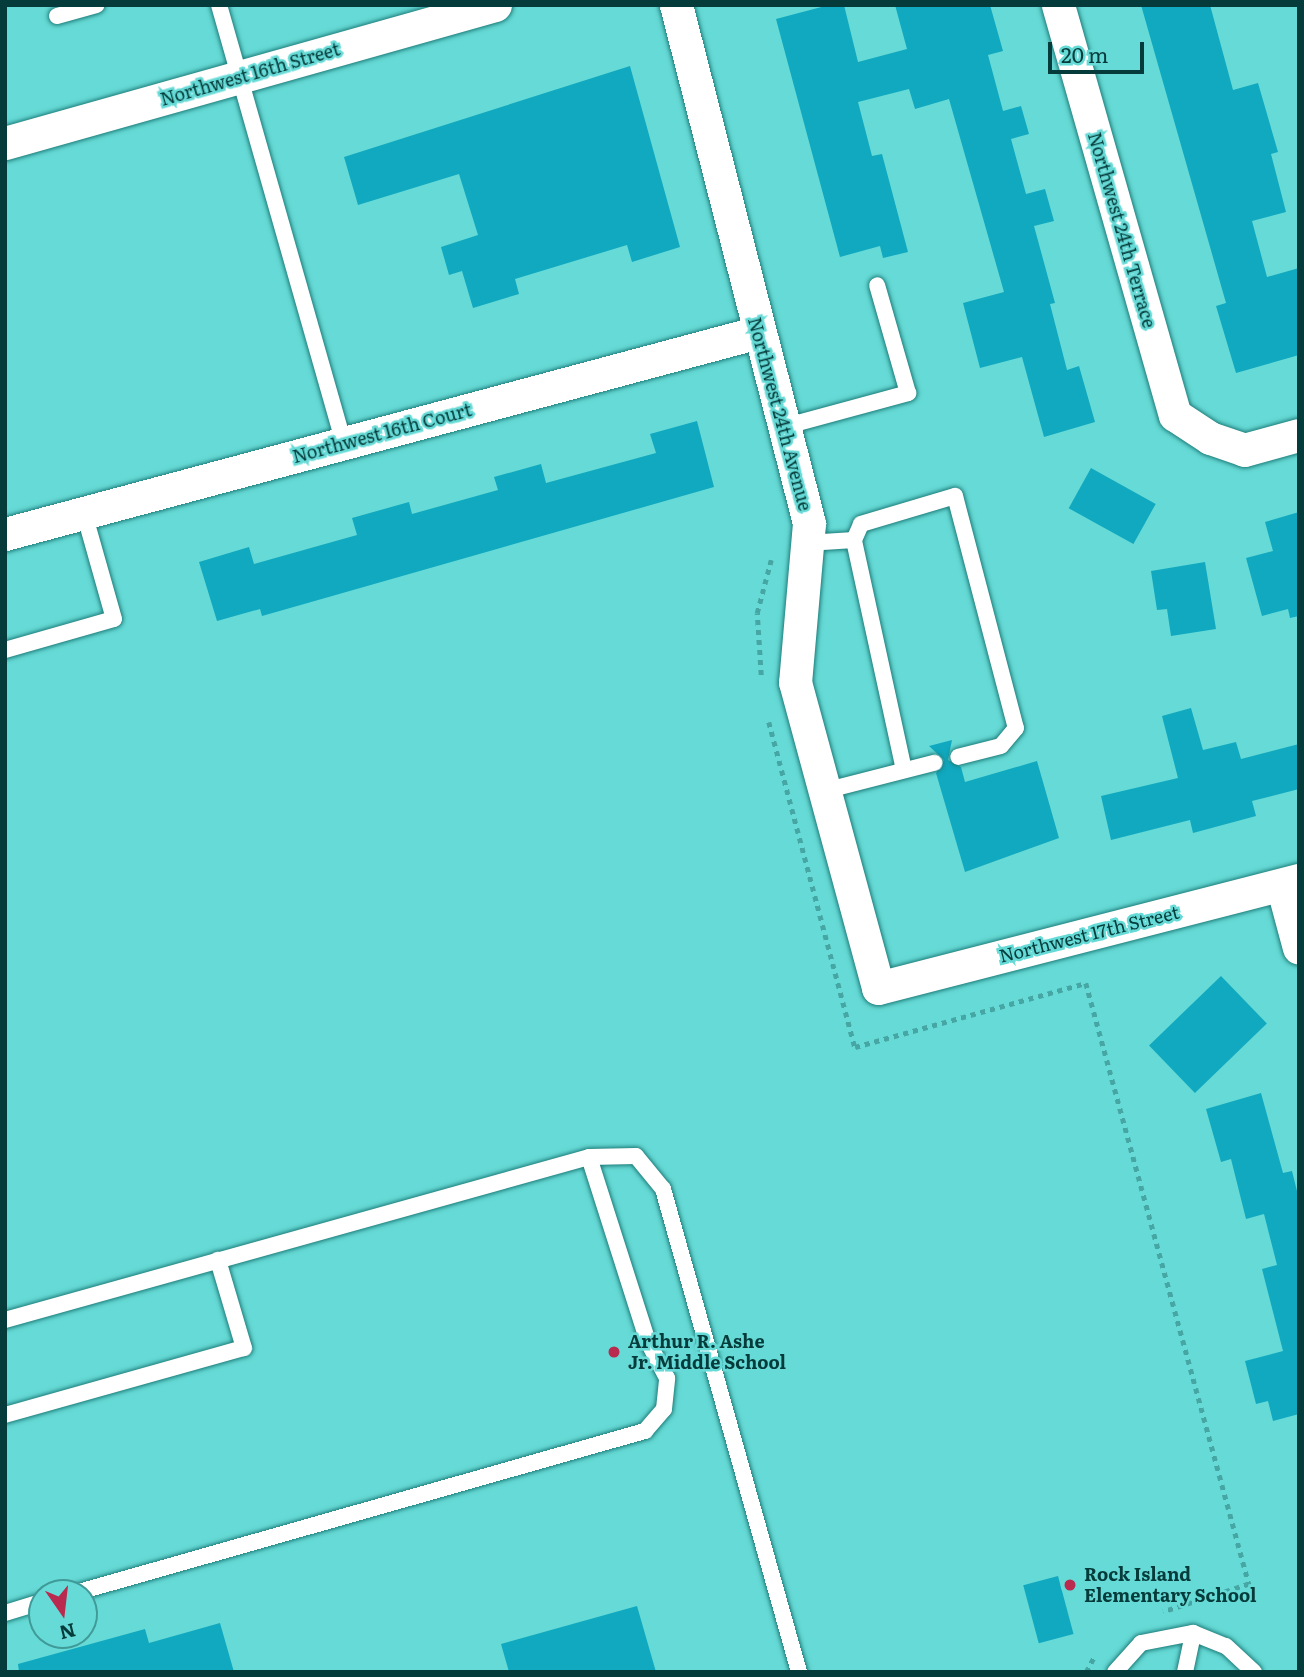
<!DOCTYPE html>
<style>
body{margin:0}
#map{position:relative;width:1304px;height:1677px;overflow:hidden;background:#66dad6;font-family:Literata,serif}
div>[style]{position:absolute}
.building>*{inset:0;background:#10a9c0;transform-origin:0 0}
.path>*{height:4.5px;margin-top:-2.25px;transform-origin:0;background:repeating-linear-gradient(90deg,#46a6a3 0 5px,transparent 0 10px)}
.roads{filter:drop-shadow(0 0 2px #1e7d7a) drop-shadow(0 0 2px #1e7d7a)}
.service>*{height:16px;margin:-8px;padding:0 8px;transform-origin:8px;border-radius:8px;background:#fff}
.minor>*{height:33px;margin:-16.5px;padding:0 16.5px;transform-origin:16.5px;border-radius:16.5px;background:#fff}
.dots>*{width:19px;height:19px;translate:-50% -50%;box-sizing:border-box;border:4px solid #66dad6;border-radius:50%}
span{translate:-50% -50%;white-space:nowrap;text-align:center;line-height:1.15;-webkit-text-stroke:5px #66dad6;paint-order:stroke}
.street-label{font-size:18px;color:#053b3a}
.poi-label{font-size:18px;color:#053b3a;font-weight:700}
.left{translate:0 -50%;text-align:left}
.frame{position:absolute;inset:0;border:7px solid #053b3a;pointer-events:none}
.north{position:absolute;left:28px;top:1579px;width:70px;height:70px;box-sizing:border-box;background:#66dad6;border:2px solid #3f9a98;border-radius:50%;rotate:166deg;font-size:19px;font-weight:700;line-height:28px;text-align:center;color:#053b3a}
.north::after{content:'';display:block;margin:auto;width:24px;height:32px;background:#ba294e;clip-path:polygon(50% 0,100% 100%,50% 72%,0 100%)}
.scale{position:absolute;left:1048px;top:42px;width:96px;height:32px;box-sizing:border-box;border:4px solid #053b3a;border-top:0;padding-left:9px;font-size:21px;line-height:24px;white-space:nowrap;color:#053b3a;-webkit-text-stroke:5px #66dad6;paint-order:stroke}
</style>
<div id="map">
<div class="building">
<i style="clip-path:polygon(829px 5px,844px 5px,858px 62px,907px 49px,895px 5px,990px 5px,1003px 51px,988px 55px,1003px 111px,1021px 106px,1029px 134px,1011px 139px,1026px 194px,1045px 189px,1054px 221px,1034px 226px,1055px 303px,1050px 304px,1067px 370px,1079px 366px,1095px 422px,1044px 437px,1022px 357px,980px 368px,963px 303px,1004px 292px,949px 99px,915px 109px,909px 89px,858px 102px,872px 156px,882px 154px,908px 252px,883px 258px,880px 246px,840px 257px,776px 19px)"></i>
<i style="clip-path:polygon(1141px 5px,1210px 5px,1233px 90px,1258px 83px,1278px 152px,1271px 154px,1286px 212px,1252px 221px,1267px 277px,1299px 268px,1299px 355px,1236px 373px,1216px 306px,1226px 303px)"></i>
<i style="clip-path:polygon(630px 66px,680px 247px,632px 262px,627px 245px,515px 279px,519px 294px,473px 308px,462px 271px,449px 275px,441px 247px,478px 235px,459px 174px,358px 205px,344px 157px)"></i>
<i style="clip-path:polygon(697px 421px,714px 487px,262px 616px,260px 609px,217px 621px,199px 562px,249px 547px,254px 564px,357px 535px,352px 518px,409px 502px,412px 514px,498px 490px,494px 477px,541px 464px,546px 483px,656px 453px,650px 434px)"></i>
<i style="left:1091px;top:468px;width:74px;height:46px;rotate:29deg"></i>
<i style="clip-path:polygon(1299px 512px,1299px 616px,1290px 618px,1288px 609px,1262px 616px,1246px 558px,1273px 551px,1265px 522px)"></i>
<i style="clip-path:polygon(1205px 562px,1216px 629px,1171px 636px,1167px 609px,1157px 610px,1151px 571px)"></i>
<i style="clip-path:polygon(1191px 708px,1203px 750px,1236px 742px,1241px 759px,1299px 744px,1299px 789px,1252px 801px,1256px 816px,1193px 833px,1190px 820px,1111px 840px,1101px 796px,1178px 778px,1162px 716px)"></i>
<i style="clip-path:polygon(952px 740px,948px 760px,961px 767px,965px 782px,1037px 761px,1059px 838px,965px 872px,936px 773px,944px 760px,929px 746px)"></i>
<i style="left:1221px;top:976px;width:66px;height:100px;rotate:46deg"></i>
<i style="clip-path:polygon(1261px 1093px,1283px 1173px,1292px 1171px,1299px 1199px,1299px 1414px,1273px 1421px,1268px 1401px,1256px 1404px,1245px 1361px,1283px 1351px,1262px 1269px,1277px 1265px,1264px 1214px,1246px 1219px,1231px 1159px,1221px 1162px,1206px 1109px)"></i>
<i style="left:1058px;top:1576px;width:60px;height:36px;rotate:75deg"></i>
<i style="clip-path:polygon(637px 1606px,656px 1672px,509px 1672px,501px 1644px)"></i>
<i style="clip-path:polygon(220px 1623px,234px 1672px,19px 1672px,18px 1664px,145px 1629px,149px 1643px)"></i>
</div>
<div class="path">
<i style="left:761px;top:675px;width:62px;rotate:-93.7deg"></i>
<i style="left:757px;top:613px;width:55px;rotate:-75.2deg"></i>
<i style="left:769px;top:722px;width:336px;rotate:75.2deg"></i>
<i style="left:855px;top:1047px;width:240px;rotate:-15.5deg"></i>
<i style="left:1086px;top:983px;width:623px;rotate:74.83deg"></i>
<i style="left:1249px;top:1584px;width:90px;rotate:162deg"></i>
<i style="left:1086px;top:1672px;width:19px;rotate:-62deg"></i>
</div>
<div class="roads">
<div class="service">
<i style="left:219px;top:5px;width:455px;rotate:74.1deg"></i>
<i style="left:57px;top:16px;width:41px;rotate:-15.4deg"></i>
<i style="left:783px;top:427px;width:130px;rotate:-15.2deg"></i>
<i style="left:908px;top:393px;width:112px;rotate:-106deg"></i>
<i style="left:807px;top:543px;width:47px;rotate:-3.7deg"></i>
<i style="left:5px;top:650px;width:113px;rotate:-15.9deg"></i>
<i style="left:114px;top:619px;width:110px;rotate:-105.8deg"></i>
<i style="left:904px;top:770px;width:235px;rotate:-102.3deg"></i>
<i style="left:854px;top:540px;width:17px;rotate:-66deg"></i>
<i style="left:861px;top:524px;width:98px;rotate:-16.6deg"></i>
<i style="left:955px;top:496px;width:240px;rotate:75.3deg"></i>
<i style="left:1016px;top:728px;width:23px;rotate:130deg"></i>
<i style="left:1001px;top:746px;width:44px;rotate:165.7deg"></i>
<i style="left:824px;top:791px;width:114px;rotate:-14.3deg"></i>
<i style="left:5px;top:1320px;width:606px;rotate:-15.59deg"></i>
<i style="left:589px;top:1157px;width:47px;rotate:-1.2deg"></i>
<i style="left:636px;top:1156px;width:43px;rotate:50.7deg"></i>
<i style="left:663px;top:1189px;width:502px;rotate:74.27deg"></i>
<i style="left:5px;top:1415px;width:248px;rotate:-15.7deg"></i>
<i style="left:244px;top:1348px;width:92px;rotate:-106.5deg"></i>
<i style="left:75px;top:1593px;width:593px;rotate:-15.87deg"></i>
<i style="left:645px;top:1431px;width:29px;rotate:-49deg"></i>
<i style="left:664px;top:1409px;width:31px;rotate:-84deg"></i>
<i style="left:667px;top:1378px;width:41px;rotate:-117.8deg"></i>
<i style="left:648px;top:1342px;width:194px;rotate:-107.7deg"></i>
<i style="left:5px;top:1613px;width:39px;rotate:-17deg"></i>
<i style="left:1115px;top:1672px;width:39px;rotate:-48deg"></i>
<i style="left:1141px;top:1643px;width:53px;rotate:-10.9deg"></i>
<i style="left:1193px;top:1633px;width:35px;rotate:22deg"></i>
<i style="left:1226px;top:1646px;width:38px;rotate:43deg"></i>
<i style="left:1185px;top:1672px;width:40px;rotate:-78deg"></i>
</div>
<div class="minor">
<i style="left:676px;top:5px;width:535px;rotate:75.6deg"></i>
<i style="left:809px;top:523px;width:160px;rotate:95deg"></i>
<i style="left:795px;top:682px;width:317px;rotate:74.8deg"></i>
<i style="left:878px;top:988px;width:435px;rotate:-14.4deg"></i>
<i style="left:1058px;top:5px;width:426px;rotate:74.1deg"></i>
<i style="left:1175px;top:415px;width:42px;rotate:33.3deg"></i>
<i style="left:1210px;top:438px;width:36px;rotate:19deg"></i>
<i style="left:1244px;top:450px;width:57px;rotate:-15.3deg"></i>
<i style="left:5px;top:143px;width:509px;rotate:-15.73deg"></i>
<i style="left:5px;top:534px;width:781px;rotate:-15deg"></i>
<i style="left:1282px;top:885px;width:65px;rotate:74.9deg"></i>
</div>
</div>
<div class="dots">
<i style="left:614px;top:1352px;background:#ba294e"></i>
<i style="left:1070px;top:1585px;background:#ba294e"></i>
</div>
<div class="street-label">
<span style="left:250px;top:74px;rotate:-16deg">Northwest 16th Street</span>
<span style="left:1122px;top:230px;rotate:74deg">Northwest 24th Terrace</span>
<span style="left:780px;top:414px;rotate:75deg">Northwest 24th Avenue</span>
<span style="left:382px;top:433px;rotate:-15deg">Northwest 16th Court</span>
<span style="left:1089px;top:934px;rotate:-14deg">Northwest 17th Street</span>
</div>
<div class="poi-label">
<span class="left" style="left:628px;top:1352px">Arthur R. Ashe<br>Jr. Middle School</span>
<span class="left" style="left:1084px;top:1585px">Rock Island<br>Elementary School</span>
</div>
<div class="frame"></div>
<div class="north">N</div>
<div class="scale">20 m</div>
</div>
